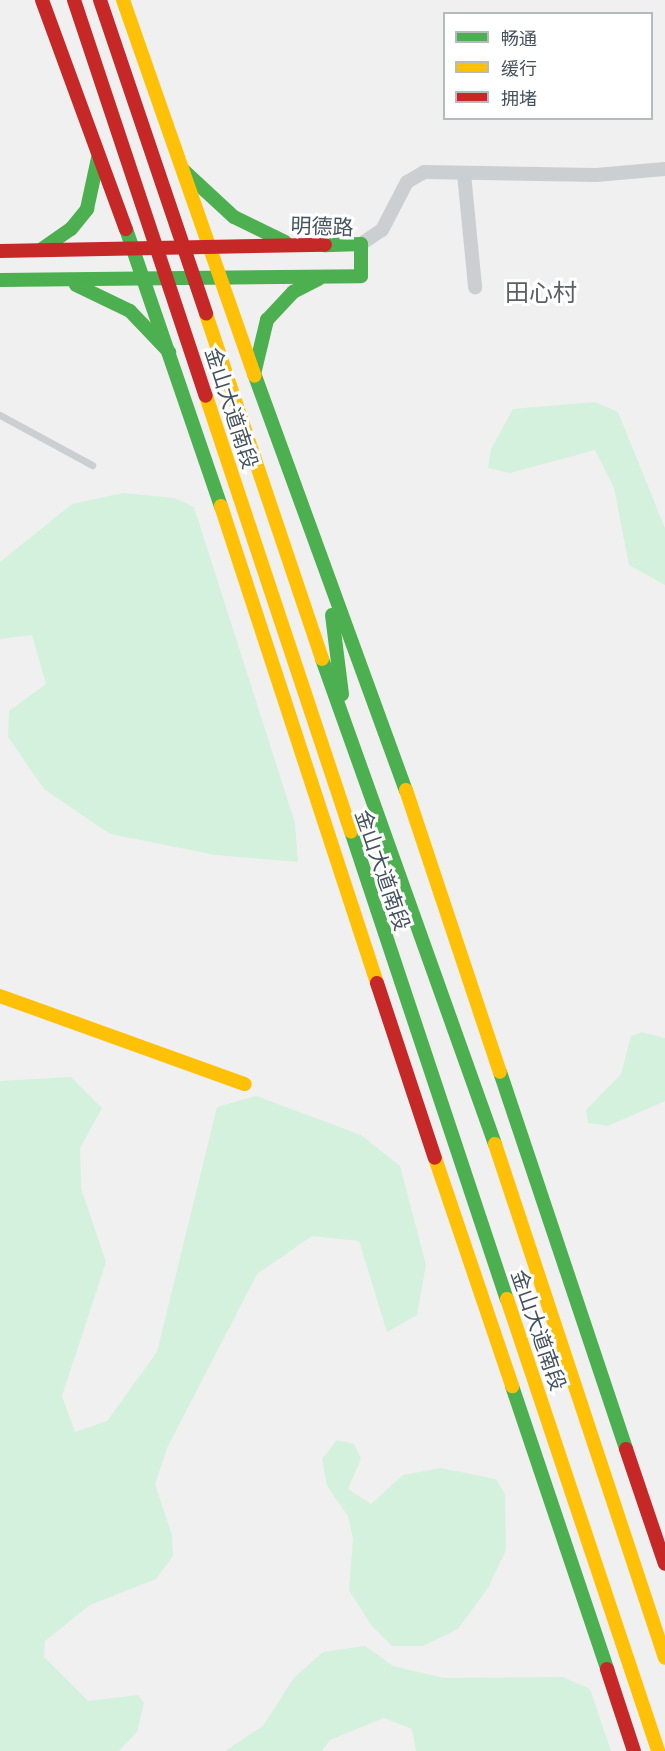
<!DOCTYPE html>
<meta charset="utf-8">
<style>
body{margin:0}
#map{position:relative;width:665px;height:1751px;overflow:hidden;background:#f1f0f0;font-family:"Golos Text","Noto Sans SC",sans-serif}
div>[style]{position:absolute}
.green>*{inset:0;background:#d3f1dd}
.lane>*{height:7px;margin:-3.5px;padding:0 3.5px;transform-origin:3.5px;border-radius:3.5px;background:#cbcfd1}
.street>*{height:14px;margin:-7px;padding:0 7px;transform-origin:7px;border-radius:7px;background:#cbcfd1}
.fast>*{height:14px;margin:-7px;padding:0 7px;transform-origin:7px;border-radius:7px;background:#4caf50}
.slow>*{height:14px;margin:-7px;padding:0 7px;transform-origin:7px;border-radius:7px;background:#ffc107}
.jam>*{height:14px;margin:-7px;padding:0 7px;transform-origin:7px;border-radius:7px;background:#c62828}
span{translate:-50% -50%;white-space:nowrap;text-align:center;line-height:1.15;-webkit-text-stroke:6px #fff;paint-order:stroke}
.street-label{font-size:21px;color:#45535e}
.quarter-label{font-size:24px;color:#5b6064}
.legend{position:absolute;left:443px;top:12px;width:210px;height:108px;box-sizing:border-box;background:#fff;border:2px solid #b5babf;margin:0;padding:8px 10px;list-style:none;font-size:18px;color:#45535e}
.legend li{display:flex;align-items:center;gap:12px;height:30px}
.legend b{width:30px;border:2px solid #b5babf}
</style>
<div id="map">
<div class="green">
<i style="clip-path:polygon(595px 402px,618px 412px,665px 528px,665px 585px,629px 565px,614px 488px,595px 450px,510px 473px,488px 468px,491px 449px,513px 409px)"></i>
<i style="clip-path:polygon(123px 493px,174px 498px,194px 507px,295px 823px,298px 862px,216px 855px,110px 834px,44px 789px,8px 737px,9px 711px,46px 684px,32px 635px,0 639px,0 562px,72px 504px)"></i>
<i style="clip-path:polygon(642px 1032px,665px 1038px,665px 1101px,608px 1126px,588px 1123px,586px 1110px,621px 1074px,631px 1036px)"></i>
<i style="clip-path:polygon(71px 1077px,102px 1108px,80px 1148px,81px 1188px,106px 1262px,62px 1396px,75px 1432px,107px 1421px,157px 1352px,217px 1107px,256px 1096px,361px 1135px,400px 1166px,426px 1265px,417px 1315px,387px 1332px,359px 1241px,312px 1236px,257px 1274px,167px 1448px,155px 1484px,172px 1535px,173px 1556px,156px 1579px,90px 1605px,45px 1641px,44px 1657px,88px 1701px,138px 1695px,144px 1703px,137px 1732px,119px 1751px,0 1751px,0 1081px)"></i>
<i style="clip-path:polygon(337px 1440px,354px 1444px,361px 1459px,348px 1489px,371px 1504px,403px 1475px,441px 1468px,496px 1479px,505px 1494px,506px 1550px,488px 1588px,458px 1629px,423px 1646px,392px 1646px,371px 1625px,349px 1590px,353px 1539px,348px 1516px,327px 1486px,322px 1459px)"></i>
<i style="clip-path:polygon(365px 1646px,393px 1666px,444px 1678px,563px 1677px,590px 1689px,611px 1751px,416px 1751px,412px 1729px,384px 1718px,330px 1740px,322px 1751px,225px 1751px,263px 1726px,293px 1679px,323px 1652px)"></i>
</div>
<div class="lane">
<i style="left:0;top:415px;width:105px;rotate:28.5deg"></i>
</div>
<div class="street">
<i style="left:464px;top:174px;width:114px;rotate:84.4deg"></i>
<i style="left:361px;top:244px;width:25px;rotate:-34deg"></i>
<i style="left:382px;top:230px;width:54px;rotate:-62.5deg"></i>
<i style="left:407px;top:182px;width:20px;rotate:-30deg"></i>
<i style="left:424px;top:172px;width:172px;rotate:1deg"></i>
<i style="left:596px;top:175px;width:69px;rotate:-5deg"></i>
</div>
<div class="fast">
<i style="left:183px;top:170px;width:69px;rotate:42.7deg"></i>
<i style="left:234px;top:217px;width:57px;rotate:26.1deg"></i>
<i style="left:126px;top:229px;width:293px;rotate:71.1deg"></i>
<i style="left:42px;top:249px;width:35px;rotate:-35deg"></i>
<i style="left:71px;top:229px;width:26px;rotate:-51deg"></i>
<i style="left:87px;top:209px;width:52px;rotate:-77.8deg"></i>
<i style="left:0;top:280px;width:361px;rotate:-0.6deg"></i>
<i style="left:361px;top:276px;width:32px;rotate:-90deg"></i>
<i style="left:361px;top:244px;width:36px;rotate:178deg"></i>
<i style="left:76px;top:285px;width:60px;rotate:25.7deg"></i>
<i style="left:130px;top:311px;width:57px;rotate:46.4deg"></i>
<i style="left:254px;top:374px;width:56px;rotate:-76.5deg"></i>
<i style="left:267px;top:320px;width:38px;rotate:-47deg"></i>
<i style="left:293px;top:292px;width:29px;rotate:-27deg"></i>
<i style="left:255px;top:376px;width:441px;rotate:70deg"></i>
<i style="left:332px;top:615px;width:80px;rotate:82.8deg"></i>
<i style="left:322px;top:659px;width:515px;rotate:70.37deg"></i>
<i style="left:351px;top:831px;width:493px;rotate:71.6deg"></i>
<i style="left:500px;top:1072px;width:397px;rotate:71.5deg"></i>
<i style="left:512px;top:1386px;width:299px;rotate:71.4deg"></i>
</div>
<div class="slow">
<i style="left:123px;top:0;width:398px;rotate:70.7deg"></i>
<i style="left:206px;top:314px;width:364px;rotate:71.4deg"></i>
<i style="left:206px;top:396px;width:459px;rotate:71.6deg"></i>
<i style="left:221px;top:506px;width:502px;rotate:71.89deg"></i>
<i style="left:406px;top:790px;width:297px;rotate:71.6deg"></i>
<i style="left:0;top:996px;width:260px;rotate:19.8deg"></i>
<i style="left:495px;top:1144px;width:541px;rotate:71.7deg"></i>
<i style="left:435px;top:1158px;width:241px;rotate:71.3deg"></i>
<i style="left:507px;top:1299px;width:477px;rotate:71.5deg"></i>
</div>
<div class="jam">
<i style="left:42px;top:0;width:244px;rotate:69.9deg"></i>
<i style="left:74px;top:0;width:417px;rotate:71.6deg"></i>
<i style="left:100px;top:0;width:331px;rotate:71.3deg"></i>
<i style="left:0;top:251px;width:325px;rotate:-1.1deg"></i>
<i style="left:377px;top:983px;width:184px;rotate:71.7deg"></i>
<i style="left:626px;top:1449px;width:121px;rotate:71.3deg"></i>
<i style="left:607px;top:1669px;width:86px;rotate:71.8deg"></i>
</div>
<div class="street-label">
<span style="left:322px;top:226px;rotate:2deg">明德路</span>
<span style="left:232px;top:408px;rotate:72deg">金山大道南段</span>
<span style="left:383px;top:870px;rotate:71deg">金山大道南段</span>
<span style="left:539px;top:1330px;rotate:71deg">金山大道南段</span>
</div>
<div class="quarter-label">
<span style="left:541px;top:292px">田心村</span>
</div>
<ul class="legend">
<li><b style="height:8px;background:#4caf50"></b>畅通</li>
<li><b style="height:8px;background:#ffc107"></b>缓行</li>
<li><b style="height:8px;background:#c62828"></b>拥堵</li>
</ul>
</div>
